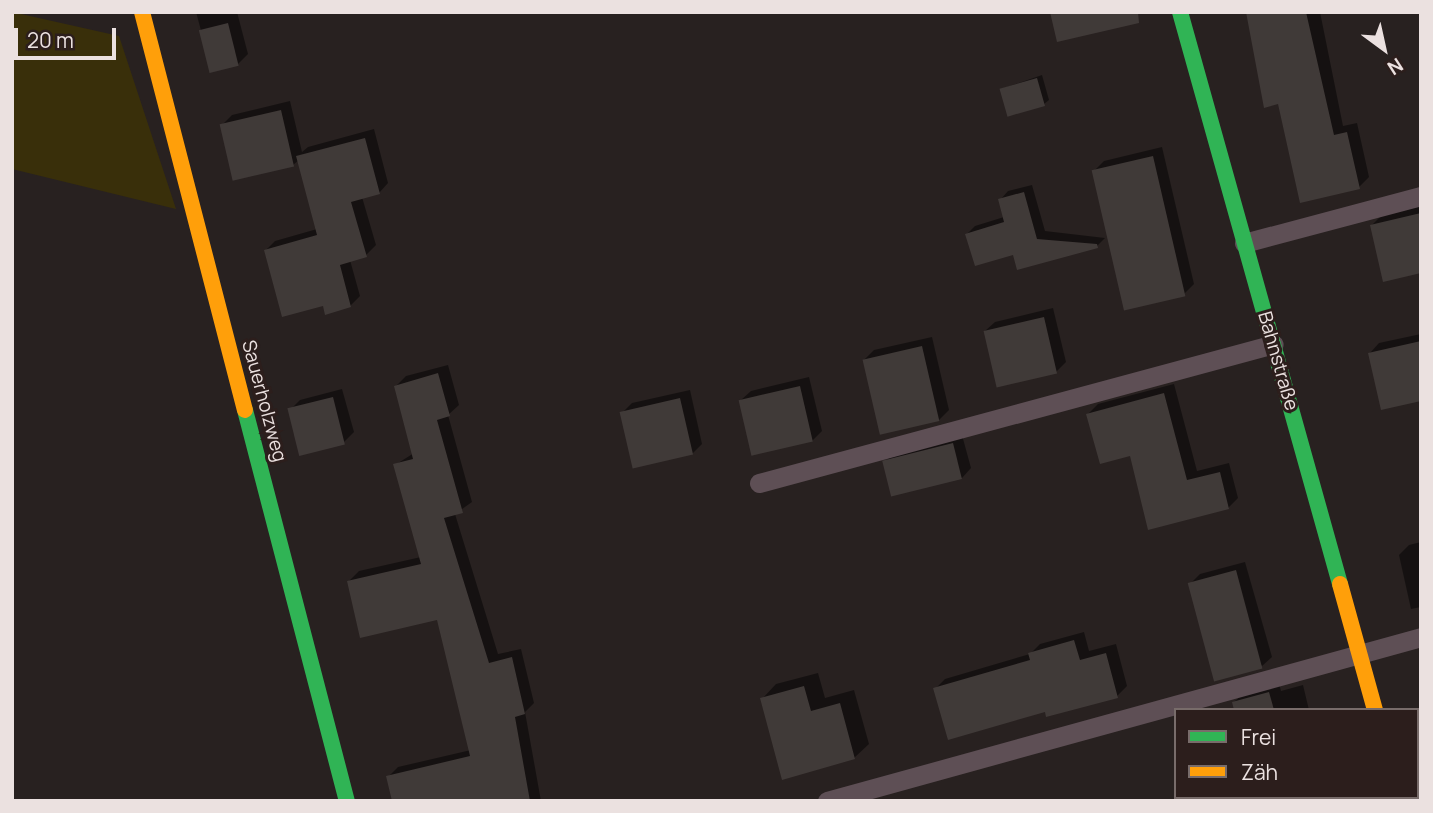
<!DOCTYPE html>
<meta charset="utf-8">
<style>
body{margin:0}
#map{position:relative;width:1433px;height:813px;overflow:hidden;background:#282120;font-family:Manrope,sans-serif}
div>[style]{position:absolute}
.green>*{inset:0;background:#392f0a}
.shadow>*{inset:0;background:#0007;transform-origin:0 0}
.building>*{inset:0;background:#403a38;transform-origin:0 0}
.lane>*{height:19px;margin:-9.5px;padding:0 9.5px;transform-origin:9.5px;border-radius:9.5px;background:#5e4f55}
.street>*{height:38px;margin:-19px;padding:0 19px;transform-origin:19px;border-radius:19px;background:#5e4f55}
.fast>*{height:16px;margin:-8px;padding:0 8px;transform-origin:8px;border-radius:8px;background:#30b455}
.slow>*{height:16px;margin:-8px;padding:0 8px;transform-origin:8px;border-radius:8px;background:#ff9f0a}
span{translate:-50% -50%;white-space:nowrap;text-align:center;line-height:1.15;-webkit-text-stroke:6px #2c1e1c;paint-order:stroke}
.street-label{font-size:19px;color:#ebe1e0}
.frame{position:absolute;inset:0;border:14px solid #ebe1e0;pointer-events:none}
.legend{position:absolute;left:1174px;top:708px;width:245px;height:91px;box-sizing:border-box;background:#2c1e1c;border:2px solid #786c6a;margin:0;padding:9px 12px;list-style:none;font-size:21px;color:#ebe1e0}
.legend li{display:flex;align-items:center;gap:14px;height:35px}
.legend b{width:35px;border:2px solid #786c6a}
.north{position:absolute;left:1349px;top:14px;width:70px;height:70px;-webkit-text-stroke:5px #2c1e1c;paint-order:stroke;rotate:147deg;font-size:19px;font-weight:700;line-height:28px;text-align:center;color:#ebe1e0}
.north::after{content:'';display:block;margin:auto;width:24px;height:32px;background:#ebe1e0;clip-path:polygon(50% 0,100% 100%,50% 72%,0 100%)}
.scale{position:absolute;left:14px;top:28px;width:102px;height:32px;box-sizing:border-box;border:4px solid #ebe1e0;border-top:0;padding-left:9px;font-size:21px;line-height:24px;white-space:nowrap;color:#ebe1e0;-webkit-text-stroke:5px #2c1e1c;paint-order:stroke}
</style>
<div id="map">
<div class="green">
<i style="clip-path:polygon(12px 12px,119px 36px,176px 209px,12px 169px)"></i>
</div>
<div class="shadow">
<i style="clip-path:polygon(196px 12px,237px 12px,248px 54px,238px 64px,212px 71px)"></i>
<i style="clip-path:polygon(1247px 12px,1320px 12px,1343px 126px,1357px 123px,1369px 177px,1359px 187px,1279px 102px)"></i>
<i style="clip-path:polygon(1042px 75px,1049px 100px,1044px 104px,1001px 89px)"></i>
<i style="clip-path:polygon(290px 101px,302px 152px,308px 147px,374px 129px,388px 183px,379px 193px,362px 197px,376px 245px,366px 255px,350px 260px,360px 296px,350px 306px,324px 304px,266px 250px,275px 241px,317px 229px,299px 160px,293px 165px,222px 125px,232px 115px)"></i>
<i style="clip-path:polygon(1162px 147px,1194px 284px,1184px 294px,1094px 171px,1104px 161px)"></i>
<i style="clip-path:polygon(1032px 185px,1045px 231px,1105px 238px,1097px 246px,1014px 252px,967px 234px,975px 226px,1004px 217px,1000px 200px,1008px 191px)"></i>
<i style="clip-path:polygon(1421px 206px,1421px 271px,1372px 225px,1381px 216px)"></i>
<i style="clip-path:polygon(1053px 308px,1066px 362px,1056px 372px,985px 331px,995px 322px)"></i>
<i style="clip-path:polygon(1421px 334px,1421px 399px,1370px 353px,1379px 343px)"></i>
<i style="clip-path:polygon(932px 337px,949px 410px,939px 420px,864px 360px,874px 350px)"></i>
<i style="clip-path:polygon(448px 365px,459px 405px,448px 415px,472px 502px,455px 514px,498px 654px,521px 649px,534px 703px,525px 712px,541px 801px,394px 801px,388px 777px,398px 767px,471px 750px,438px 618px,349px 581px,359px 571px,421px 557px,395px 465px,414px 453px,396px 386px,406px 376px)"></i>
<i style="clip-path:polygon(809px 377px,822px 431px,812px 441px,741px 400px,751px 391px)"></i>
<i style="clip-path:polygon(1174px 384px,1197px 471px,1229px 463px,1238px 498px,1228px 508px,1132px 454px,1088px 414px,1098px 404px)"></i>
<i style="clip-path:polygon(342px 389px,354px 432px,344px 442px,290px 410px,300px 400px)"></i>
<i style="clip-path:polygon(690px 390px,702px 444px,692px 454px,622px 413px,632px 403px)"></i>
<i style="clip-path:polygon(962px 435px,971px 468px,962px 478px,884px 463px,894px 453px)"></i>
<i style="clip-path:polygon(1421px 542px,1421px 607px,1411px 609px,1399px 555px,1409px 545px)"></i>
<i style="clip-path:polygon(1245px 562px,1272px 657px,1262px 666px,1190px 584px,1200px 574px)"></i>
<i style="clip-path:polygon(1084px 632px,1089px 651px,1116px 644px,1127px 686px,1117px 696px,1046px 710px,935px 689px,945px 679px,1030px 654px,1040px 644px)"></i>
<i style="clip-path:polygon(818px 673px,825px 698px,854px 690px,869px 744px,854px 758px,762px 699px,776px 684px)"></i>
<i style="clip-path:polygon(1279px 683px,1281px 691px,1303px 685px,1309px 710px,1236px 710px,1234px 702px,1244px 693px)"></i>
<i style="left:1279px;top:797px;width:49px;height:6px"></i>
</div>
<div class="building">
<i style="clip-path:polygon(1050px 12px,1138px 12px,1139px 23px,1057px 42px)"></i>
<i style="clip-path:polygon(1246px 12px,1306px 12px,1334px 135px,1347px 132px,1360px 189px,1300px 203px,1278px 104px,1264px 108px)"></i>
<i style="left:228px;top:23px;width:44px;height:30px;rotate:76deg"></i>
<i style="left:1037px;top:78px;width:29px;height:39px;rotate:74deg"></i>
<i style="left:281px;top:110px;width:58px;height:63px;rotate:77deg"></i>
<i style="clip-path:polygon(365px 138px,380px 194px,351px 202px,367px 257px,340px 265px,351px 307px,325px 315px,323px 306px,282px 317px,264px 250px,317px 235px,296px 156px)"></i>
<i style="left:1153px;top:156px;width:144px;height:63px;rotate:77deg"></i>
<i style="clip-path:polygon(1024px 192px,1037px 239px,1097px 244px,1098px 248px,1017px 270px,1013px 255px,975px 266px,965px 234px,1004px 222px,998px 199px)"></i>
<i style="clip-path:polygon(1421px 213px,1421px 273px,1383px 282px,1370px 225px)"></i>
<i style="left:1044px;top:317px;width:58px;height:62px;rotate:77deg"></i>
<i style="clip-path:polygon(1421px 341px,1421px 401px,1381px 410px,1368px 353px)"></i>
<i style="left:922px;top:346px;width:77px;height:61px;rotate:77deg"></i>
<i style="clip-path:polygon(438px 373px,450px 416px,437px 420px,463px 513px,444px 518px,489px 663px,512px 657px,525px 714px,515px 717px,530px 801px,392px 801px,386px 776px,470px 756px,437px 620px,360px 638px,347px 581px,421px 564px,393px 464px,413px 459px,394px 386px)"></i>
<i style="left:800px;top:386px;width:57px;height:63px;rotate:77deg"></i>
<i style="clip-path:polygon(1164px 393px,1187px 480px,1220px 472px,1229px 509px,1148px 530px,1130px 456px,1100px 464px,1086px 414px)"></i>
<i style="left:333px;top:397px;width:49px;height:47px;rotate:76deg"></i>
<i style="left:680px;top:398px;width:58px;height:62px;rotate:77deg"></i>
<i style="left:953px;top:443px;width:37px;height:73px;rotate:76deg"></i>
<i style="left:1236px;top:570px;width:102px;height:50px;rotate:75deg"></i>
<i style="clip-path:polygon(1074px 640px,1080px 660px,1106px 653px,1118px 698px,1046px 717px,1045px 712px,948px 740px,933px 688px,1030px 660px,1028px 653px)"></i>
<i style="clip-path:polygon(804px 686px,811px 711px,840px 703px,855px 759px,782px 780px,760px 698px)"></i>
<i style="clip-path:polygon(1269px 692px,1274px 710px,1234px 710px,1232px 702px)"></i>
</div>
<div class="lane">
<i style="left:1244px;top:243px;width:183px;rotate:-14.9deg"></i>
<i style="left:759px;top:483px;width:533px;rotate:-15.1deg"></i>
<i style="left:827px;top:801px;width:616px;rotate:-15.43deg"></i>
<i style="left:1253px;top:801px;width:14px;rotate:-17deg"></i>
</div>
<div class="street">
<i style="left:1399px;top:797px;width:4px;rotate:76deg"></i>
</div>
<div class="fast">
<i style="left:1180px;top:12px;width:594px;rotate:74.37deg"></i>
<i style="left:245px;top:410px;width:404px;rotate:75.4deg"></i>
</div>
<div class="slow">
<i style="left:142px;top:12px;width:411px;rotate:75.5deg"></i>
<i style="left:1340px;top:584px;width:131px;rotate:74.5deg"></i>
</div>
<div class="street-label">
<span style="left:1278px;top:361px;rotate:74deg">Bahnstraße</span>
<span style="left:264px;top:401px;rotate:75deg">Sauerholzweg</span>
</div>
<div class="frame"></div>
<ul class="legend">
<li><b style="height:9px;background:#30b455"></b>Frei</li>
<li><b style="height:9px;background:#ff9f0a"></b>Zäh</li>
</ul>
<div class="north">N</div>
<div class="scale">20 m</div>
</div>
